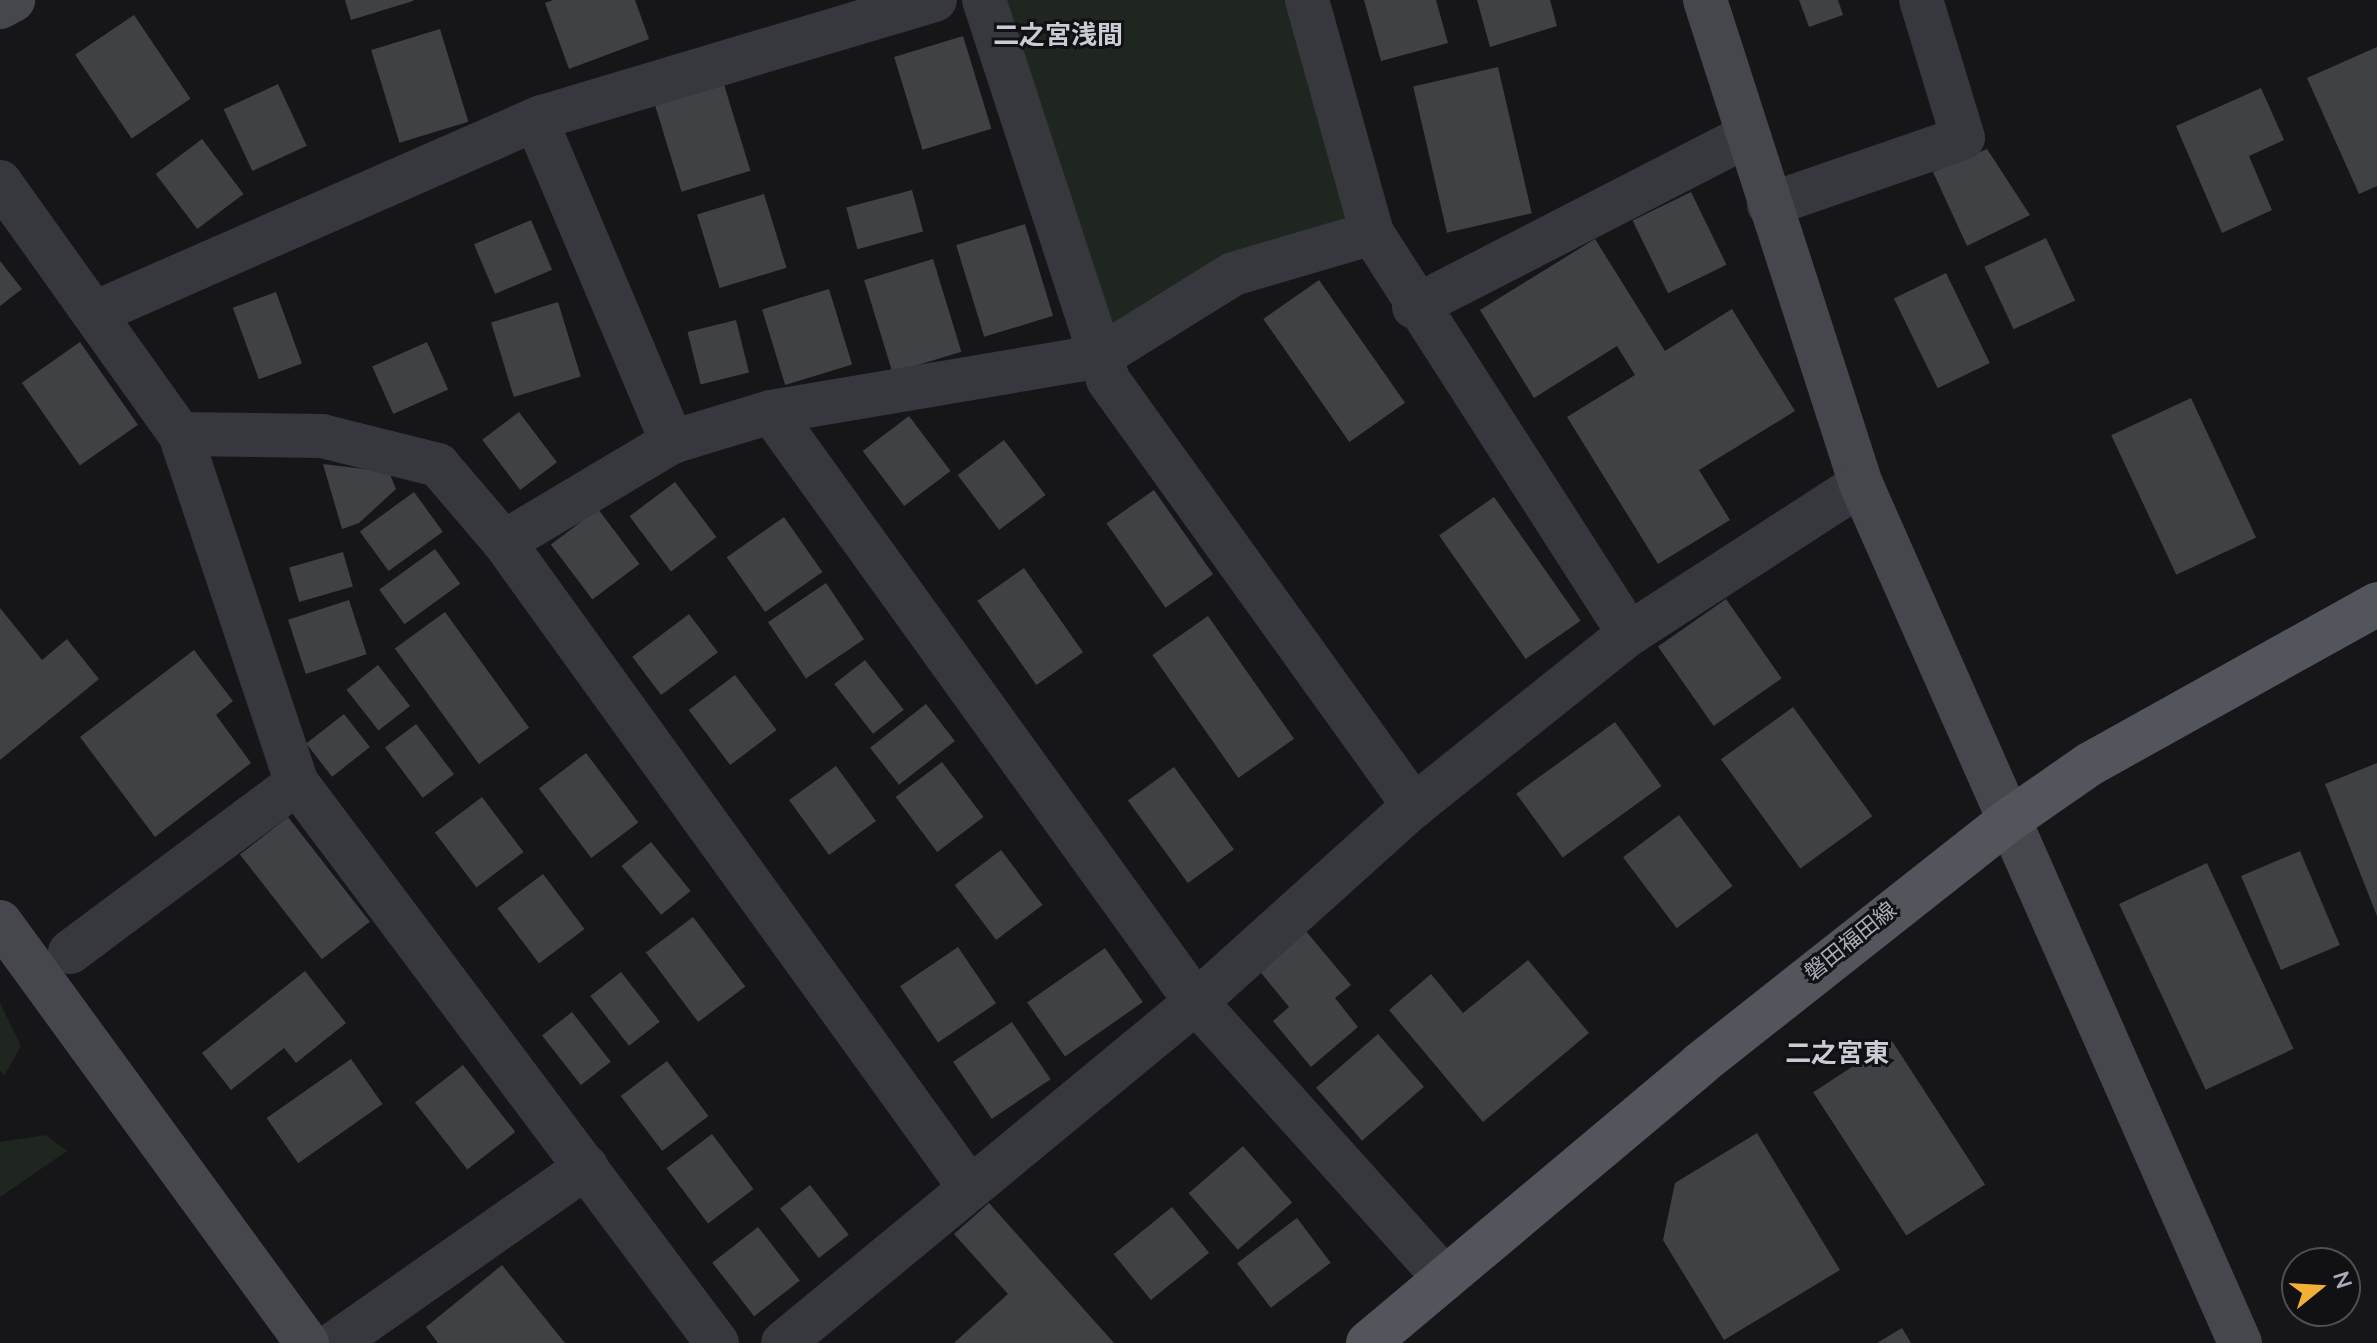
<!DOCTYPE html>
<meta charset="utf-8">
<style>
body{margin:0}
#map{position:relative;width:2377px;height:1343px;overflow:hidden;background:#161618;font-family:"Nunito Sans","Noto Sans JP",sans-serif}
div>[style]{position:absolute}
.green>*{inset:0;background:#1e261f}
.building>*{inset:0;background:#404145;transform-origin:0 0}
.street>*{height:44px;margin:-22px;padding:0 22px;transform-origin:22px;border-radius:22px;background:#37383d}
.secondary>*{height:44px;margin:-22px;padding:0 22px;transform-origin:22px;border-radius:22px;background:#45474d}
.primary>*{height:44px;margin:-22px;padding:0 22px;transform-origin:22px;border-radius:22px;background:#53555c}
span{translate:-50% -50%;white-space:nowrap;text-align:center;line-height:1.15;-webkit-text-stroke:6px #111113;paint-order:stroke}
.street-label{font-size:22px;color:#a8adb8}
.quarter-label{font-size:26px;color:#c9ccd4;font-weight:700}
.north{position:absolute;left:2281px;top:1247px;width:80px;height:80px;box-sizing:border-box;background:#111113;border:2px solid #4d4f55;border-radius:50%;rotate:72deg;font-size:22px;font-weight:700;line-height:32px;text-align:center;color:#a8adb8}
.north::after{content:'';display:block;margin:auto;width:28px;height:36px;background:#f2b134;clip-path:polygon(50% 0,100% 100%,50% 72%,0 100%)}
</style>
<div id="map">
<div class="green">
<i style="clip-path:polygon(999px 0,1307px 0,1372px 233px,1101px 356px)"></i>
<i style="clip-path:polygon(0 1003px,21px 1046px,4px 1076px,0 1071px)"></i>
<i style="clip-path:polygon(46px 1135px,67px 1151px,0 1197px,0 1142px)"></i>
</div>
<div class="building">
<i style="clip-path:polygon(345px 0,413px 0,413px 1px,351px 20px)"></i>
<i style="clip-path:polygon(553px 0,635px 0,649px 39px,569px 69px,545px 3px)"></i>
<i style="clip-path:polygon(1364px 0,1436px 0,1448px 43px,1381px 61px)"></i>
<i style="clip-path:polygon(1477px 0,1550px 0,1557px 26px,1490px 47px)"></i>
<i style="clip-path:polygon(1799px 0,1838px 0,1843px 15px,1809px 27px)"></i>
<i style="left:134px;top:15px;width:101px;height:71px;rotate:56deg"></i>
<i style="left:440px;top:29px;width:97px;height:72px;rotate:73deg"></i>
<i style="left:963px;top:36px;width:97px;height:72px;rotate:73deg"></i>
<i style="clip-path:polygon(2377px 47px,2377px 186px,2359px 194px,2307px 78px)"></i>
<i style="left:1498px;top:67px;width:150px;height:87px;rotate:77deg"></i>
<i style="left:722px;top:78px;width:97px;height:72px;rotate:73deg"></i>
<i style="left:278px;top:84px;width:68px;height:60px;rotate:65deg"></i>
<i style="clip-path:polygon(2261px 88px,2284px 140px,2249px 156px,2272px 210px,2222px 233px,2176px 126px)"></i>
<i style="left:202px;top:139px;width:69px;height:58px;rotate:53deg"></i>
<i style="clip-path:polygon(1987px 149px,2030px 215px,1967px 246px,1933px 172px)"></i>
<i style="left:912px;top:190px;width:43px;height:68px;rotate:75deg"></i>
<i style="left:1691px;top:192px;width:81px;height:65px;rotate:64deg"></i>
<i style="left:764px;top:194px;width:77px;height:70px;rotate:73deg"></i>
<i style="left:531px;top:220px;width:54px;height:62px;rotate:67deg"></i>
<i style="left:1025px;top:224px;width:96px;height:72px;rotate:73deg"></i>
<i style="left:2046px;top:238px;width:69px;height:68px;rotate:65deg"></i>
<i style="clip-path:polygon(1595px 239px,1665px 351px,1732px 309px,1795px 411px,1699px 470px,1730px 520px,1658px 564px,1567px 417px,1635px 375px,1617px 346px,1534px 398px,1480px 310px)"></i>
<i style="left:933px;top:259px;width:97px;height:72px;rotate:73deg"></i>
<i style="clip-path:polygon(0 261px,22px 289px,0 306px)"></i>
<i style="left:1946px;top:273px;width:100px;height:58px;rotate:64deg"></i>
<i style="left:1319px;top:280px;width:150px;height:68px;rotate:55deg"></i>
<i style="left:829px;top:289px;width:79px;height:70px;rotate:73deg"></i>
<i style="left:276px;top:292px;width:76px;height:46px;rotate:70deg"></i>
<i style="left:558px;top:302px;width:78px;height:70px;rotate:73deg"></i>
<i style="left:736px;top:320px;width:54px;height:50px;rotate:76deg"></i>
<i style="left:80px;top:342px;width:101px;height:71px;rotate:55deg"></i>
<i style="left:427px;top:342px;width:52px;height:60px;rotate:66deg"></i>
<i style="left:2191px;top:398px;width:154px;height:88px;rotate:65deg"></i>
<i style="left:519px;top:412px;width:63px;height:46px;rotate:53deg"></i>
<i style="left:909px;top:416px;width:69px;height:58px;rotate:53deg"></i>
<i style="left:1004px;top:440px;width:69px;height:58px;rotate:53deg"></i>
<i style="clip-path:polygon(323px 464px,389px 472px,396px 489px,359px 523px,342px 529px)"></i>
<i style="left:675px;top:482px;width:69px;height:57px;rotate:53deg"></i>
<i style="left:1154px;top:490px;width:103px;height:58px;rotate:55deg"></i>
<i style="left:414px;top:492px;width:49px;height:67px;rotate:54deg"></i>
<i style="left:1494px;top:497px;width:151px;height:67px;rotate:55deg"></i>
<i style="left:598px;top:509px;width:69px;height:59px;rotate:53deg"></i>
<i style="left:784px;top:517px;width:67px;height:70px;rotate:55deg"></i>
<i style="left:435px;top:549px;width:43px;height:69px;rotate:54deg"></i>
<i style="left:343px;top:552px;width:36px;height:56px;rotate:74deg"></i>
<i style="left:1024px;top:568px;width:103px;height:57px;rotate:55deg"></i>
<i style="left:826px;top:583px;width:68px;height:70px;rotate:56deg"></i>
<i style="left:1726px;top:599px;width:97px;height:83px;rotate:55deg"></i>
<i style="left:349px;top:600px;width:57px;height:64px;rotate:72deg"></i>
<i style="clip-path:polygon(0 608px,42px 660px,67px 639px,99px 679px,0 760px)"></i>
<i style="left:445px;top:612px;width:143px;height:62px;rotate:54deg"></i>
<i style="left:689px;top:614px;width:48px;height:71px;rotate:53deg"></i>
<i style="left:1208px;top:616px;width:150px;height:68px;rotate:55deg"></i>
<i style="clip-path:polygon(194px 650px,233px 701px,216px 715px,251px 763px,155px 837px,80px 737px)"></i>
<i style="left:865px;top:660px;width:63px;height:39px;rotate:52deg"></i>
<i style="left:378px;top:665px;width:52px;height:40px;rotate:52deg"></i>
<i style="left:735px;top:675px;width:69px;height:58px;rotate:53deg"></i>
<i style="left:926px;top:704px;width:47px;height:71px;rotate:52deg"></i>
<i style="left:1793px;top:707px;width:135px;height:89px;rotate:54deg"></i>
<i style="left:344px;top:714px;width:42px;height:48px;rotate:52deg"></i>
<i style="left:1615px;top:722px;width:79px;height:122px;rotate:54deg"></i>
<i style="left:416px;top:724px;width:63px;height:39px;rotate:53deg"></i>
<i style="left:586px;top:753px;width:87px;height:59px;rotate:53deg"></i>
<i style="left:942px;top:762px;width:69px;height:58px;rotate:53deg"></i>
<i style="clip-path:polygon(2377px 763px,2377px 916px,2325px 784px)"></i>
<i style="left:836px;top:766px;width:68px;height:58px;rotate:54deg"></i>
<i style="left:1174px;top:767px;width:102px;height:57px;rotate:54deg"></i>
<i style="left:482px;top:797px;width:69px;height:59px;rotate:53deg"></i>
<i style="left:1679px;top:815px;width:89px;height:70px;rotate:53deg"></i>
<i style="left:288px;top:817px;width:133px;height:61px;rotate:52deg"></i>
<i style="left:651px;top:842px;width:63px;height:38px;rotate:51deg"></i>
<i style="left:1001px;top:850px;width:69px;height:58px;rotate:53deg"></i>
<i style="left:2300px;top:851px;width:102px;height:64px;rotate:67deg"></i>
<i style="left:2207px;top:863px;width:205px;height:97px;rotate:65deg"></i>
<i style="left:543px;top:874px;width:69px;height:57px;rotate:53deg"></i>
<i style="left:693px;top:917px;width:87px;height:59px;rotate:53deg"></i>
<i style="clip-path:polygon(1305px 930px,1351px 985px,1335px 998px,1358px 1027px,1311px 1067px,1273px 1021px,1289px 1007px,1258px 969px)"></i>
<i style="left:958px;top:947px;width:68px;height:70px;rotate:56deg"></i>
<i style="left:1105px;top:948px;width:66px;height:95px;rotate:55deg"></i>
<i style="clip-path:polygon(1528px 960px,1589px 1033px,1483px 1122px,1389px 1010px,1431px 974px,1463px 1013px)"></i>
<i style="clip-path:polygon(305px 971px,346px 1023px,296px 1063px,284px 1048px,231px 1090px,202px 1053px)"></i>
<i style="left:621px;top:972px;width:63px;height:39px;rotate:52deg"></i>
<i style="left:572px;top:1012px;width:63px;height:38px;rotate:52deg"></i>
<i style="left:1012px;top:1022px;width:69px;height:71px;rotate:56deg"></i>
<i style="left:1378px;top:1034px;width:70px;height:82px;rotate:49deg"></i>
<i style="left:1892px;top:1041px;width:171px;height:94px;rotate:57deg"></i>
<i style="left:351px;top:1059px;width:55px;height:103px;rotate:55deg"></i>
<i style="left:667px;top:1061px;width:69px;height:58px;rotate:53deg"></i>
<i style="left:463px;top:1065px;width:85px;height:61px;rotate:52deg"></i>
<i style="clip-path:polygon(1757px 1133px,1840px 1270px,1724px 1340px,1663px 1240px,1675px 1183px)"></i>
<i style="left:712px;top:1134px;width:69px;height:57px;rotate:53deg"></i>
<i style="left:1243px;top:1146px;width:75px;height:72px;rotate:49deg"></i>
<i style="left:810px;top:1185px;width:63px;height:38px;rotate:52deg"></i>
<i style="clip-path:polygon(989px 1203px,1114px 1343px,954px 1343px,1008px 1294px,954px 1234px)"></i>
<i style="left:1172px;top:1207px;width:59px;height:75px;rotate:51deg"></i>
<i style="left:1297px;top:1218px;width:56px;height:75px;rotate:53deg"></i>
<i style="left:758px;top:1227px;width:68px;height:58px;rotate:52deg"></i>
<i style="clip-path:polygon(502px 1265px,565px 1343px,438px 1343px,426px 1327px)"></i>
<i style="clip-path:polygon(1902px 1328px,1911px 1343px,1877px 1343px)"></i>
</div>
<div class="street">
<i style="left:984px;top:0;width:400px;rotate:71.9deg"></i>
<i style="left:1108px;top:380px;width:525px;rotate:54.31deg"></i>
<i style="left:1307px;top:0;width:242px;rotate:74.4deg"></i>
<i style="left:1372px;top:233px;width:476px;rotate:57.3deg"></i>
<i style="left:536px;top:120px;width:350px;rotate:67.1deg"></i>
<i style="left:0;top:182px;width:310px;rotate:54.5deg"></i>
<i style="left:180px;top:434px;width:368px;rotate:71.5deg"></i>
<i style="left:297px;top:783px;width:700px;rotate:53.13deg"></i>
<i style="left:1769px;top:205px;width:205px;rotate:-19.1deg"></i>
<i style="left:1963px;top:138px;width:144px;rotate:-106.9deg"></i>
<i style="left:1414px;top:307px;width:374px;rotate:-27.2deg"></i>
<i style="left:97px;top:312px;width:486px;rotate:-23.7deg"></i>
<i style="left:542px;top:117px;width:410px;rotate:-16.6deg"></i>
<i style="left:771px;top:412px;width:727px;rotate:54.23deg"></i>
<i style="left:1196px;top:1002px;width:372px;rotate:48deg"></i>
<i style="left:180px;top:434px;width:142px;rotate:0.8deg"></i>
<i style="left:322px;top:436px;width:120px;rotate:14deg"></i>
<i style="left:438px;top:465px;width:101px;rotate:49.4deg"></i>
<i style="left:504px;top:542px;width:797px;rotate:54.19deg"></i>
<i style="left:504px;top:542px;width:196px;rotate:-30.8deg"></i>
<i style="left:672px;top:442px;width:103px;rotate:-16.9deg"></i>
<i style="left:771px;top:412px;width:335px;rotate:-9.6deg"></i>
<i style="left:1101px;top:356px;width:155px;rotate:-31.8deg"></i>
<i style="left:1233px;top:274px;width:145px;rotate:-16.4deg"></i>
<i style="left:70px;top:952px;width:283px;rotate:-36.7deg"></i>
<i style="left:335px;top:1343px;width:307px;rotate:-35deg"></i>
<i style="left:783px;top:1343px;width:536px;rotate:-39.55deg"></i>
<i style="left:1196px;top:1002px;width:293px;rotate:-42deg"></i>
<i style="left:1414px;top:806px;width:275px;rotate:-38.7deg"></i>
<i style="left:1629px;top:634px;width:276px;rotate:-32.9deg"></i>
</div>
<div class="secondary">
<i style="left:1705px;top:0;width:509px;rotate:72.14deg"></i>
<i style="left:1861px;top:484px;width:939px;rotate:66.19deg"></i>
<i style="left:0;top:7px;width:15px;rotate:-28deg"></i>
<i style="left:0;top:922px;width:521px;rotate:53.9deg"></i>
</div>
<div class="primary">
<i style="left:1368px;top:1343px;width:434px;rotate:-40deg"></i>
<i style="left:1700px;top:1064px;width:397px;rotate:-38.3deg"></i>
<i style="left:2012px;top:818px;width:95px;rotate:-34.7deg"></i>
<i style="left:2090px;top:764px;width:329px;rotate:-29.1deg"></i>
</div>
<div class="street-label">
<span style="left:1851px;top:942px;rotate:-39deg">磐田福田線</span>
</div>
<div class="quarter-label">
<span style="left:1058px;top:36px">二之宮浅間</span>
<span style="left:1837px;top:1054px">二之宮東</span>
</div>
<div class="north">N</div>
</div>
